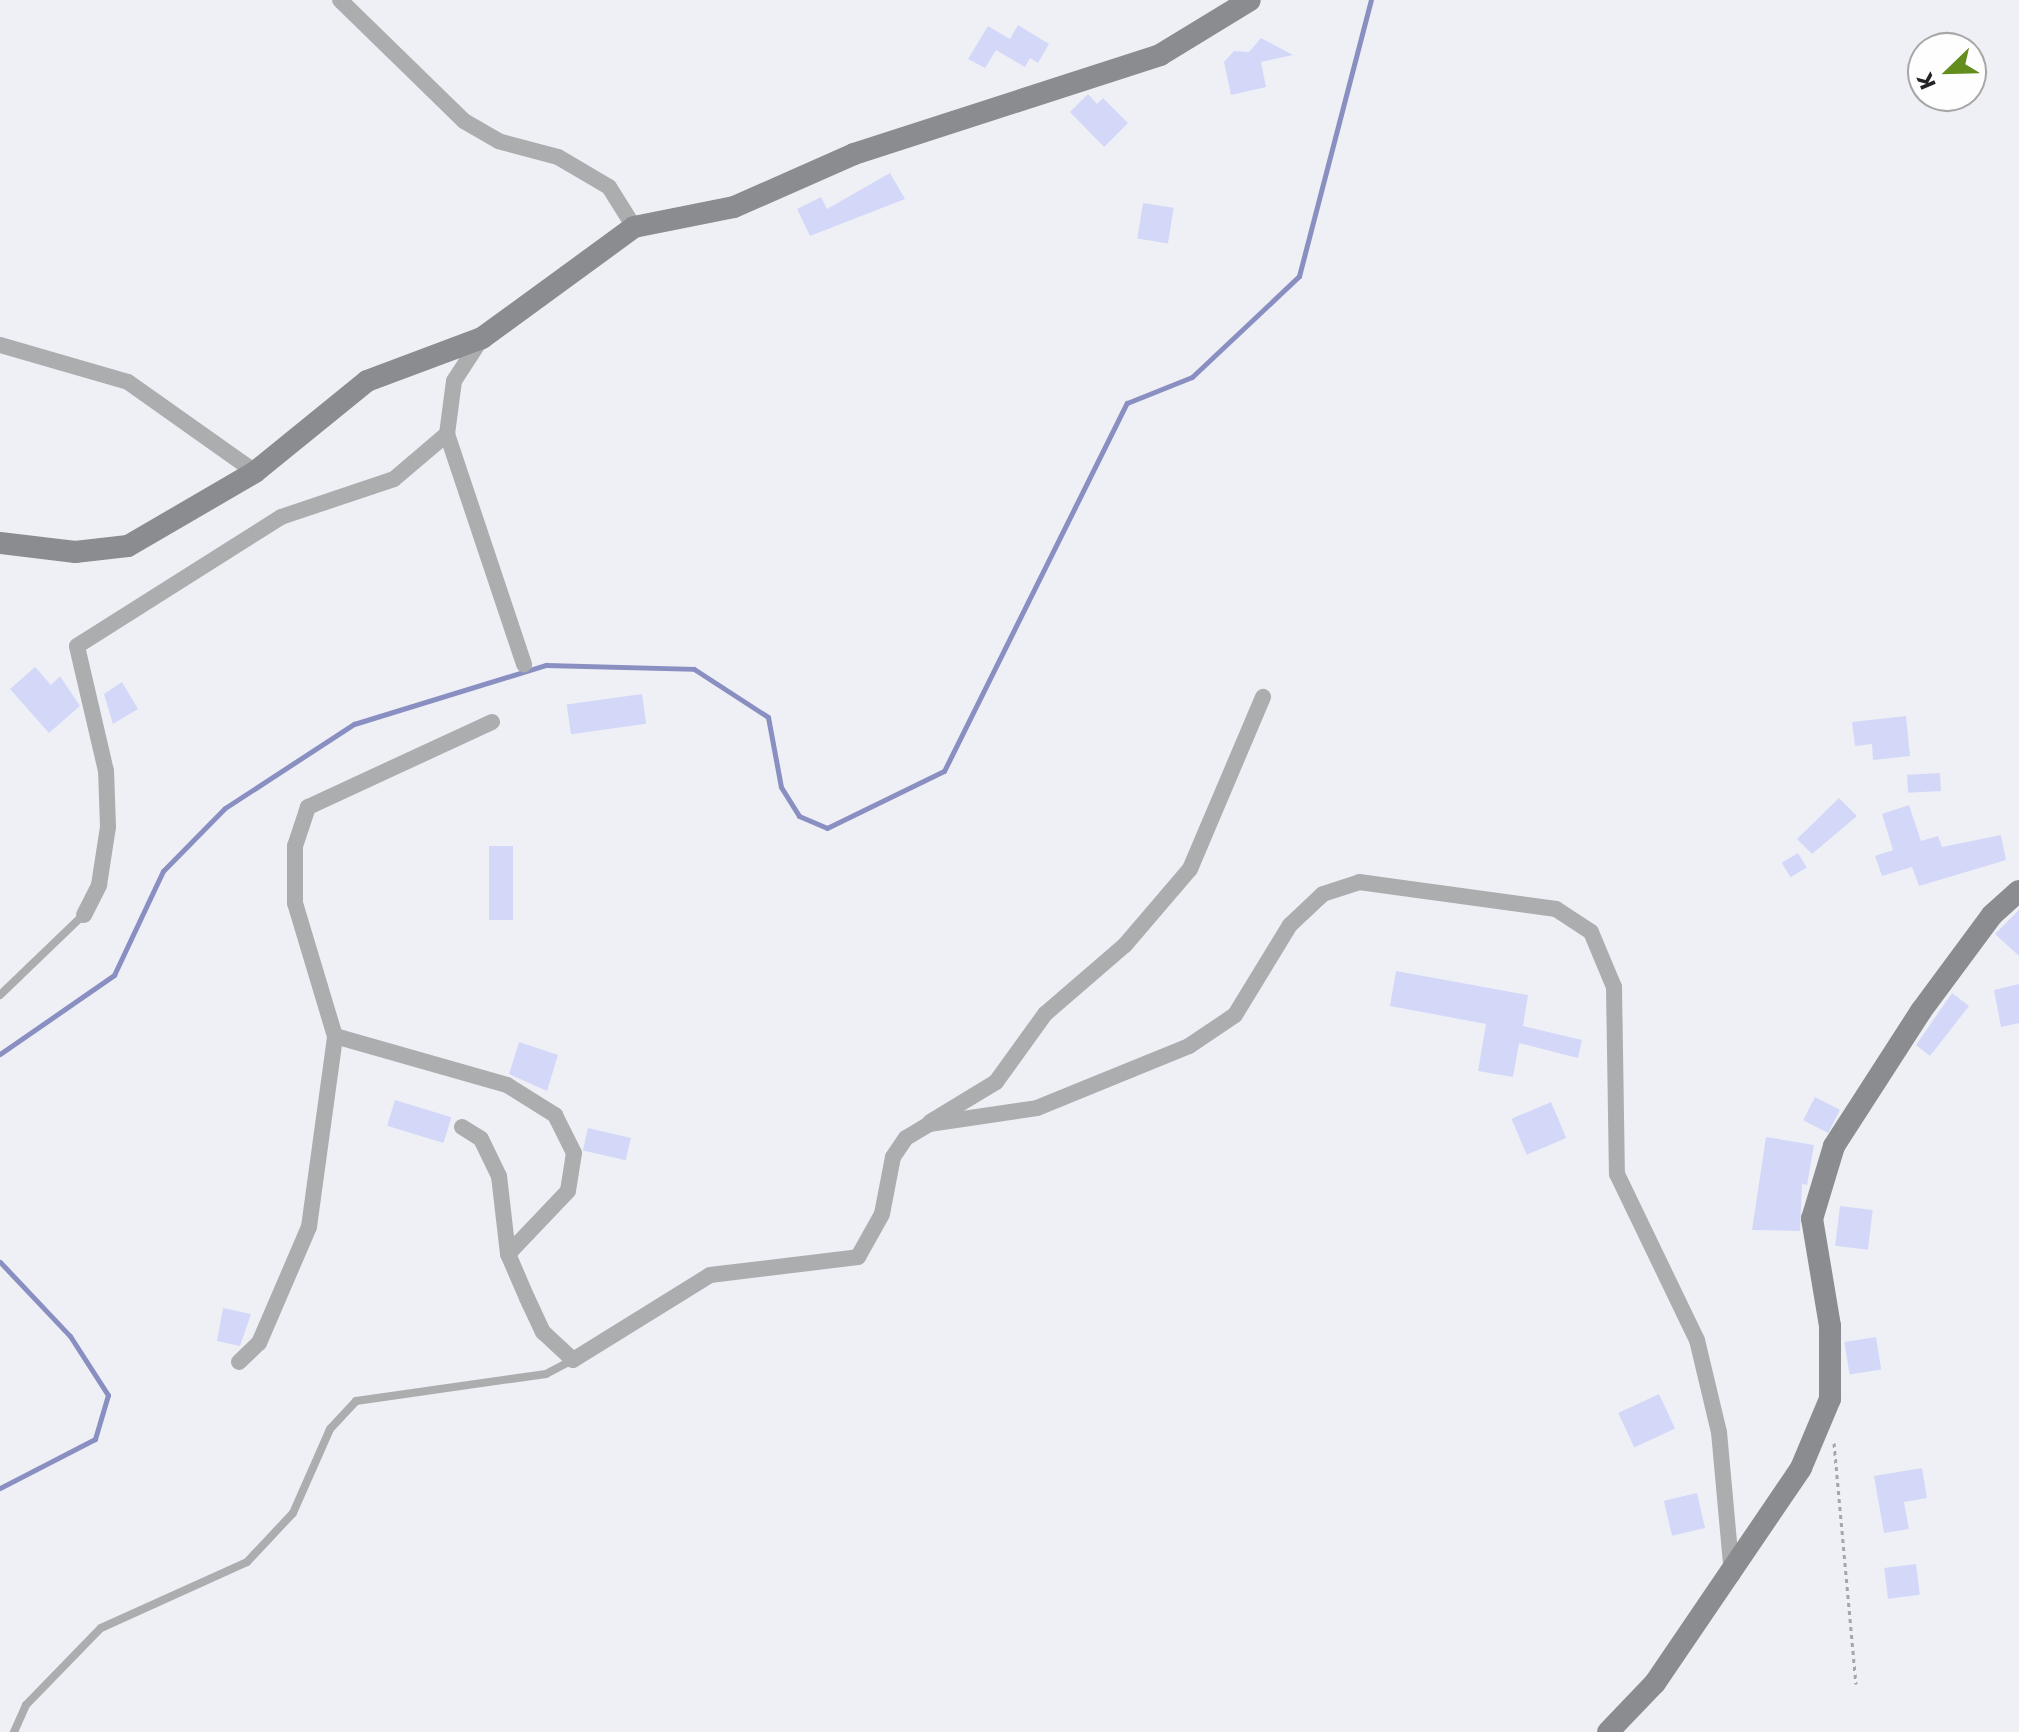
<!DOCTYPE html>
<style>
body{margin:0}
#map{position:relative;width:2019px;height:1732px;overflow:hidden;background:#eff0f6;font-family:Poppins,sans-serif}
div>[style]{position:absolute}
.stream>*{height:5px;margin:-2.5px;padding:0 2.5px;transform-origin:2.5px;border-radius:2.5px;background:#8a8fc2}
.building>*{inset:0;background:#d3d8f8;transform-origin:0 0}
.path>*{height:3px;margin-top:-1.5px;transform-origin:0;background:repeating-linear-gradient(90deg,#a5a5aa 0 4px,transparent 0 8px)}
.lane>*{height:8px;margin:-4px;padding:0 4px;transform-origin:4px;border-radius:4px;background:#acadaf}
.street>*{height:16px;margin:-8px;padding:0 8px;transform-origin:8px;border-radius:8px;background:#acadaf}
.secondary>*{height:22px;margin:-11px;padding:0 11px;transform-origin:11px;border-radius:11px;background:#8b8c8f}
span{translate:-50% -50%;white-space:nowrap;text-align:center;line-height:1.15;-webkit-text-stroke:6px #fefeff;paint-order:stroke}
.north{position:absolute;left:1907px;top:32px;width:80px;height:80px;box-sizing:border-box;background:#fefeff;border:2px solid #a7a7a8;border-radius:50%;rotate:247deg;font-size:22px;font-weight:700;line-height:32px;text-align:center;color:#242426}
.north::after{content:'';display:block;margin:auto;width:28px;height:36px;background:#638e1e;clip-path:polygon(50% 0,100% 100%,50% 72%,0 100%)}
</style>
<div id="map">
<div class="stream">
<i style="left:0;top:1054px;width:139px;rotate:-34.7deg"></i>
<i style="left:114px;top:975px;width:115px;rotate:-64.8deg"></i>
<i style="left:163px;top:871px;width:88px;rotate:-45.5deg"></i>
<i style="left:225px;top:808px;width:154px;rotate:-33.1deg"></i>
<i style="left:354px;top:724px;width:201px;rotate:-17.1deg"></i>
<i style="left:546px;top:665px;width:148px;rotate:1.5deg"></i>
<i style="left:694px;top:669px;width:88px;rotate:33deg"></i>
<i style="left:768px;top:717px;width:71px;rotate:79.5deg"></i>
<i style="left:781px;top:787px;width:34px;rotate:58deg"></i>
<i style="left:799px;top:816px;width:30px;rotate:23deg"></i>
<i style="left:827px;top:828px;width:130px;rotate:-26deg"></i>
<i style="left:944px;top:771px;width:411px;rotate:-63.6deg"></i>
<i style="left:1127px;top:403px;width:70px;rotate:-21.8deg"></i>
<i style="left:1192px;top:377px;width:147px;rotate:-43.3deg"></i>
<i style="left:1299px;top:276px;width:285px;rotate:-75.4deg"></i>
<i style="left:0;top:1262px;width:102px;rotate:46.6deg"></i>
<i style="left:70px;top:1336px;width:70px;rotate:57.2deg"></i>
<i style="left:108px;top:1395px;width:46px;rotate:106.5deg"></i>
<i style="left:95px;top:1439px;width:107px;rotate:152.7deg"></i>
</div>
<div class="building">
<i style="clip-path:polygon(1018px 25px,1049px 44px,1038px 63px,1030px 58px,1025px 67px,996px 50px,985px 68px,968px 59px,988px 26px,1010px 39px)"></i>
<i style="clip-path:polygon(1261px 38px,1293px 55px,1261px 62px,1266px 87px,1231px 95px,1224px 62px,1234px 51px,1249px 52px)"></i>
<i style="clip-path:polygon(1088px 94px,1097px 104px,1103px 98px,1128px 123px,1104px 147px,1070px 112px)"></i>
<i style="clip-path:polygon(890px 173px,905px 199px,810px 236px,797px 209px,821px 197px,827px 209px)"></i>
<i style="left:1143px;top:203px;width:31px;height:36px;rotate:9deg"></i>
<i style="clip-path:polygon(35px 667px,51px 685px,60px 676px,80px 706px,49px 733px,10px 689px)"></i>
<i style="clip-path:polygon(122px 682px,138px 709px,113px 724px,104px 694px)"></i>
<i style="left:642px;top:694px;width:30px;height:76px;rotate:82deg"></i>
<i style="clip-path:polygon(1906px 716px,1910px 756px,1873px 760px,1872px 744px,1855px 746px,1852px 722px)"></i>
<i style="left:1940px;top:773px;width:18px;height:33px;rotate:87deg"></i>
<i style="clip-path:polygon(1839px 798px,1857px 816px,1812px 854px,1797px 839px)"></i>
<i style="clip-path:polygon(1909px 805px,1921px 841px,1938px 836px,1942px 847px,2001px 835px,2006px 860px,1919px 886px,1912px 867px,1882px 876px,1875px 856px,1893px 850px,1882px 814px)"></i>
<i style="left:489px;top:846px;width:24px;height:74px"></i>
<i style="left:1798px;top:853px;width:17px;height:19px;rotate:59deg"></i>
<i style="clip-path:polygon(2019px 910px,2019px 956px,1995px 934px)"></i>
<i style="clip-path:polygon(1396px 971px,1528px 995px,1523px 1026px,1582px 1040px,1578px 1058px,1519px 1043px,1513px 1077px,1478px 1071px,1486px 1024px,1390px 1006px)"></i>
<i style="clip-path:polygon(2019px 984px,2019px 1023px,2001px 1027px,1994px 990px)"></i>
<i style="clip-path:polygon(1952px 993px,1969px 1006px,1930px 1056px,1916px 1045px)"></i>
<i style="clip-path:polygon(519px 1042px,558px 1055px,547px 1091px,509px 1074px)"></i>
<i style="left:1815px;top:1097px;width:28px;height:26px;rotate:27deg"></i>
<i style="left:395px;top:1100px;width:59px;height:27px;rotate:17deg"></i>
<i style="left:1551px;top:1102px;width:39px;height:43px;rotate:67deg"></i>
<i style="left:588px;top:1128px;width:44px;height:23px;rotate:13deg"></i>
<i style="clip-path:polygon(1766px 1137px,1814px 1145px,1807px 1185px,1802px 1184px,1800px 1231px,1752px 1230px)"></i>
<i style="left:1840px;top:1206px;width:33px;height:40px;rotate:7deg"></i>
<i style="clip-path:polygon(223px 1308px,251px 1314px,240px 1346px,217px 1341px)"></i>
<i style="left:1876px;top:1337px;width:33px;height:32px;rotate:81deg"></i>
<i style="left:1659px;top:1394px;width:38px;height:45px;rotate:65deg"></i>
<i style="clip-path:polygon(1922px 1468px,1927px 1498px,1904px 1502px,1909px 1529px,1884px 1533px,1874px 1476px)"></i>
<i style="left:1697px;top:1493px;width:36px;height:34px;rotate:77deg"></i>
<i style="left:1916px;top:1564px;width:31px;height:32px;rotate:83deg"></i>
</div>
<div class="path">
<i style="left:1834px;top:1443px;width:242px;rotate:84.8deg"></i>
</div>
<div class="lane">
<i style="left:0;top:995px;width:115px;rotate:-43.9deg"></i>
<i style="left:14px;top:1732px;width:30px;rotate:-66deg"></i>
<i style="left:26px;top:1705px;width:107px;rotate:-45.8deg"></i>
<i style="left:101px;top:1628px;width:160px;rotate:-24.3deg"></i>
<i style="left:247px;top:1562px;width:67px;rotate:-46.8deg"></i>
<i style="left:293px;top:1513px;width:92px;rotate:-66.2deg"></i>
<i style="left:330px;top:1429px;width:38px;rotate:-47deg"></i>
<i style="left:356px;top:1401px;width:192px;rotate:-8.1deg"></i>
<i style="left:546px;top:1374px;width:30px;rotate:-28deg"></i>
</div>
<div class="street">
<i style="left:340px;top:0;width:173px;rotate:44.3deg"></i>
<i style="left:464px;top:121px;width:39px;rotate:30deg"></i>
<i style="left:498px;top:141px;width:62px;rotate:14.9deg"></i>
<i style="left:558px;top:157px;width:59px;rotate:30.5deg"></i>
<i style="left:609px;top:187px;width:47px;rotate:58deg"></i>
<i style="left:482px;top:338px;width:51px;rotate:123.1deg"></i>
<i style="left:454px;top:381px;width:53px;rotate:97.5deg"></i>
<i style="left:447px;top:434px;width:243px;rotate:71.5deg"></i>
<i style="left:0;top:345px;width:133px;rotate:16.1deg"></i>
<i style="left:128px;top:382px;width:156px;rotate:35.3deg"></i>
<i style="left:492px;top:722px;width:203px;rotate:155.2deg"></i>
<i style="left:308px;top:807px;width:41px;rotate:108.4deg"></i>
<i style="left:295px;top:846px;width:57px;rotate:90deg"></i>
<i style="left:295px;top:903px;width:139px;rotate:73.3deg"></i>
<i style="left:335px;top:1036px;width:179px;rotate:15.9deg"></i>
<i style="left:507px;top:1085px;width:57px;rotate:32deg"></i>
<i style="left:555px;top:1115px;width:42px;rotate:63.4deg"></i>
<i style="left:574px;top:1153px;width:38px;rotate:99deg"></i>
<i style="left:568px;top:1191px;width:87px;rotate:133.6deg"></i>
<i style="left:84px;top:915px;width:34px;rotate:-63deg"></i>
<i style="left:99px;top:885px;width:59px;rotate:-81.2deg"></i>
<i style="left:108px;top:827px;width:56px;rotate:-92deg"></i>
<i style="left:106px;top:771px;width:128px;rotate:-103.1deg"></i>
<i style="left:77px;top:646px;width:241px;rotate:-32.3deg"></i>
<i style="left:281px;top:517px;width:119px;rotate:-18.6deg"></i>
<i style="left:394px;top:479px;width:70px;rotate:-40.3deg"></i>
<i style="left:930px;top:1122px;width:77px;rotate:-31.2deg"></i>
<i style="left:996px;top:1082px;width:84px;rotate:-54.2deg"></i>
<i style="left:1045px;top:1014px;width:106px;rotate:-40.8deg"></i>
<i style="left:1125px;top:945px;width:100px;rotate:-49.5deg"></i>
<i style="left:1190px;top:869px;width:187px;rotate:-67deg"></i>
<i style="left:462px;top:1127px;width:22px;rotate:32deg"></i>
<i style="left:481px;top:1139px;width:41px;rotate:64.1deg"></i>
<i style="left:499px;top:1176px;width:79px;rotate:83.4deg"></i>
<i style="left:508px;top:1254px;width:48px;rotate:66.6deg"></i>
<i style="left:527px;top:1298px;width:38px;rotate:65deg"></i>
<i style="left:543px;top:1332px;width:41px;rotate:43deg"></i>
<i style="left:573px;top:1360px;width:161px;rotate:-31.8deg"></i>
<i style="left:710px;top:1275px;width:149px;rotate:-6.9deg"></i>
<i style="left:858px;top:1257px;width:49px;rotate:-60.8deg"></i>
<i style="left:882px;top:1214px;width:58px;rotate:-79.1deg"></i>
<i style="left:893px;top:1157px;width:23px;rotate:-56deg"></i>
<i style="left:906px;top:1138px;width:27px;rotate:-31deg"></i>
<i style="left:929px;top:1124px;width:109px;rotate:-8.4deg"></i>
<i style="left:1037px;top:1108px;width:164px;rotate:-22.2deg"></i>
<i style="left:1189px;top:1046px;width:55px;rotate:-34deg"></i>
<i style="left:1235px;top:1015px;width:105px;rotate:-58.6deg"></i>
<i style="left:1290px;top:925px;width:45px;rotate:-43.2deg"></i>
<i style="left:1323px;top:894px;width:38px;rotate:-18deg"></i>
<i style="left:1359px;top:882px;width:199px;rotate:7.8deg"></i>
<i style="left:1556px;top:909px;width:42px;rotate:33.3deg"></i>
<i style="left:1591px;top:932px;width:60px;rotate:67.3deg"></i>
<i style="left:1614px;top:987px;width:187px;rotate:89.1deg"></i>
<i style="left:1617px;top:1174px;width:184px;rotate:64.3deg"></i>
<i style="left:1697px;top:1340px;width:95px;rotate:76.6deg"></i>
<i style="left:1719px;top:1432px;width:144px;rotate:84.8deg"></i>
<i style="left:239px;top:1362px;width:28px;rotate:-44deg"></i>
<i style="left:259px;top:1343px;width:126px;rotate:-66.7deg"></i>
<i style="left:309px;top:1227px;width:193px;rotate:-82.2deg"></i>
</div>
<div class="secondary">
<i style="left:0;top:543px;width:76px;rotate:6.8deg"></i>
<i style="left:75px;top:552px;width:53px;rotate:-6.5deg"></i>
<i style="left:128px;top:546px;width:147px;rotate:-30.2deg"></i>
<i style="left:255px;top:472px;width:144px;rotate:-39.1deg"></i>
<i style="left:367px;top:381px;width:123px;rotate:-20.5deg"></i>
<i style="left:482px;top:338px;width:188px;rotate:-36.1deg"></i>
<i style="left:634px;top:227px;width:102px;rotate:-11.3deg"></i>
<i style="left:734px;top:207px;width:131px;rotate:-23.8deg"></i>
<i style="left:854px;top:154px;width:322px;rotate:-17.9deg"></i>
<i style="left:1160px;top:55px;width:105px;rotate:-31.4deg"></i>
<i style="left:1608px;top:1732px;width:68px;rotate:-46.2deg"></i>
<i style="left:1655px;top:1683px;width:260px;rotate:-55.8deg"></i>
<i style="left:1801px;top:1468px;width:75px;rotate:-67.2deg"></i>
<i style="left:1830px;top:1399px;width:73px;rotate:-90deg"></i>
<i style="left:1830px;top:1326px;width:109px;rotate:-99.5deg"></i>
<i style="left:1812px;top:1219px;width:76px;rotate:-73.2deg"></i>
<i style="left:1834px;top:1146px;width:161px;rotate:-57.2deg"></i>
<i style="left:1921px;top:1011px;width:119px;rotate:-53.5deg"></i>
<i style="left:1992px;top:915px;width:36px;rotate:-42deg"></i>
</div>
<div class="north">K</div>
</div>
